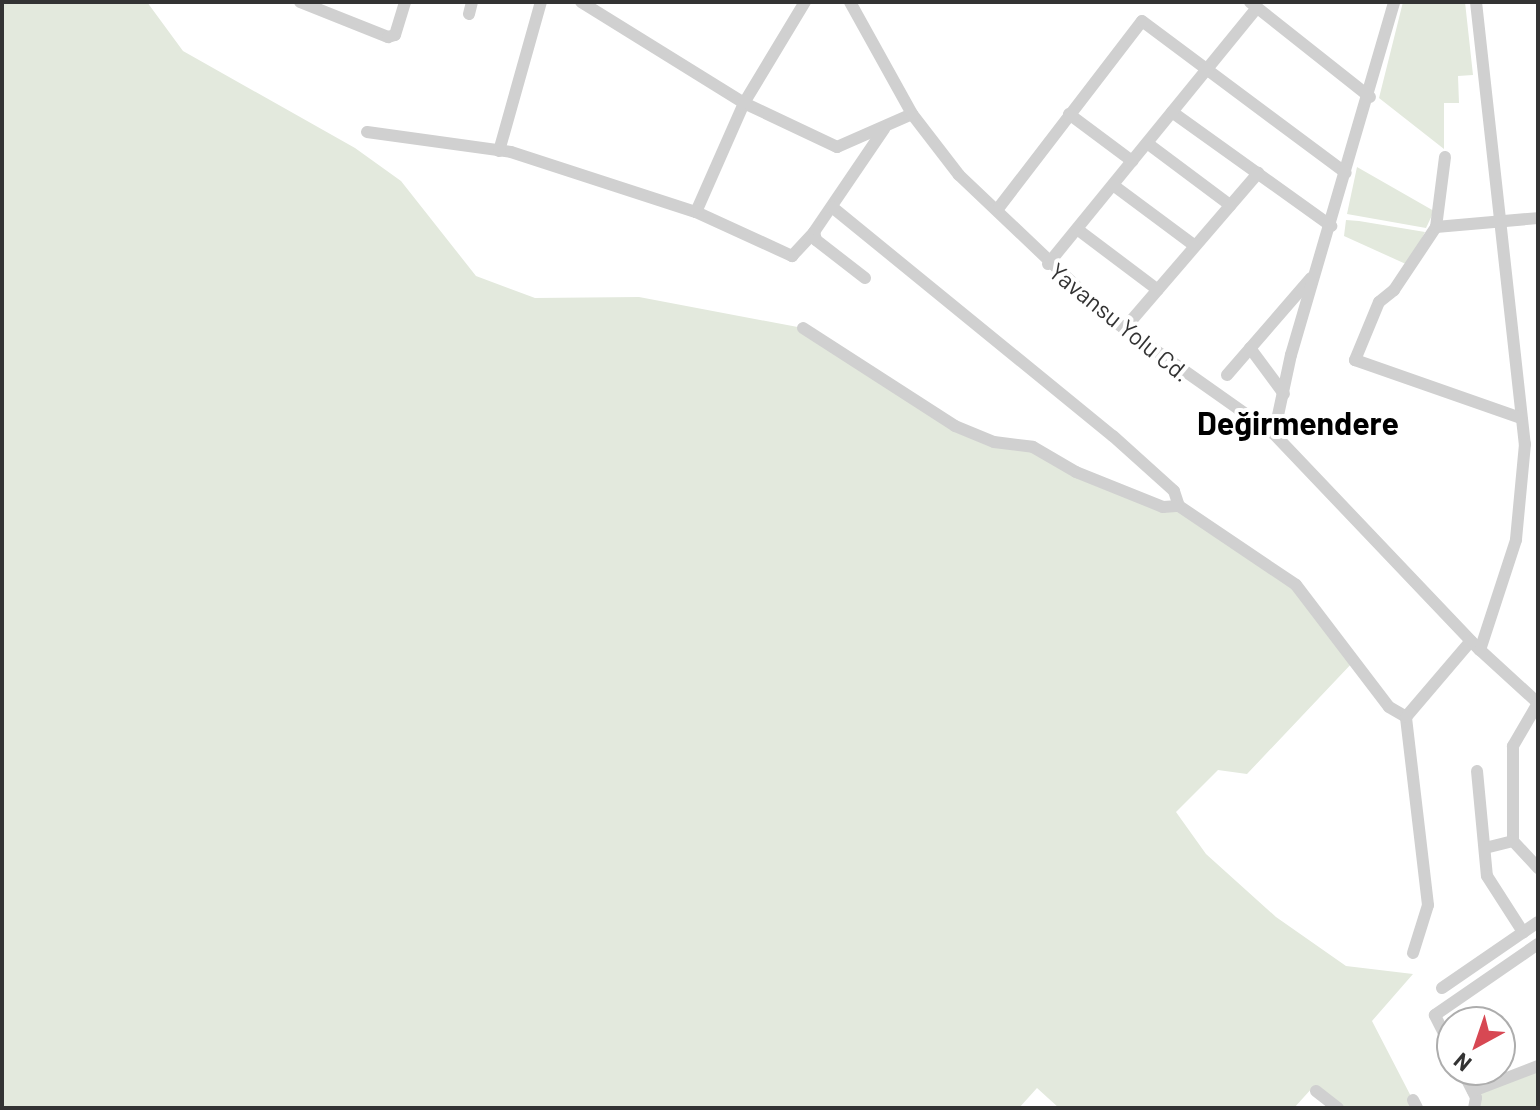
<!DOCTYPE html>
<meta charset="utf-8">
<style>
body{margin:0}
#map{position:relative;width:1540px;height:1110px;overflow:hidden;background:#fff;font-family:Barlow,sans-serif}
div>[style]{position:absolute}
.green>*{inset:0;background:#e3e9dd}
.minor>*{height:12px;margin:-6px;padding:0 6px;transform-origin:6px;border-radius:6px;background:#d0d0d0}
span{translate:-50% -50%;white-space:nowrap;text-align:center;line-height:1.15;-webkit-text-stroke:8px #fff;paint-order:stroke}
.street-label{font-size:24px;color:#333}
.district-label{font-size:32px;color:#000;font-weight:700}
.frame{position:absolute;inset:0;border:4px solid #333;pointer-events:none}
.north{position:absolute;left:1436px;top:1006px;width:80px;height:80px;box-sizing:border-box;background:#fff;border:2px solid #adadad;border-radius:50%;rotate:220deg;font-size:22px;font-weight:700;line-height:32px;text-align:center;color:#333}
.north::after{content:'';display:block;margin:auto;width:28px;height:36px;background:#d74853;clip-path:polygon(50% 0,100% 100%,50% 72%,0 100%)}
</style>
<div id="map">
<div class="green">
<i style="clip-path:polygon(2px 2px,147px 2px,183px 51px,355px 148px,401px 181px,476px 276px,535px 298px,639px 297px,803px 328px,955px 426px,1033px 447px,1163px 507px,1179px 506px,1276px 570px,1354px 661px,1247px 774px,1218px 770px,1176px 812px,1206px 854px,1276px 917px,1346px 966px,1413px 974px,1372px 1021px,1417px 1108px,1338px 1108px,1313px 1087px,1294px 1108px,1059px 1108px,1037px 1088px,1019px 1108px,2px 1108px)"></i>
<i style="clip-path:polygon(1403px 2px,1465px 2px,1473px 75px,1458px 76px,1459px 103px,1444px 103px,1444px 149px,1379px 98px)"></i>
<i style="clip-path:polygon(1357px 167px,1434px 211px,1426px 228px,1347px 214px)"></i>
<i style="clip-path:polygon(1346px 220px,1359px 221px,1425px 232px,1408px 265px,1344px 236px)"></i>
<i style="clip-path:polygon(1538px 1066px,1538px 1108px,1474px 1108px,1473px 1091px)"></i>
</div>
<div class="minor">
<i style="left:300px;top:2px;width:95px;rotate:21.7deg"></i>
<i style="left:388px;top:37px;width:7px;rotate:-16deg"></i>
<i style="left:395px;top:35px;width:34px;rotate:-73deg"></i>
<i style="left:581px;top:2px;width:192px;rotate:31.8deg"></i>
<i style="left:744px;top:103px;width:103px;rotate:25.3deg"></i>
<i style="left:837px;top:147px;width:82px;rotate:-23.7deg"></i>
<i style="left:850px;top:2px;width:128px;rotate:61deg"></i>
<i style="left:912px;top:114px;width:77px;rotate:52.4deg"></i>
<i style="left:959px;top:175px;width:209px;rotate:43.5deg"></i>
<i style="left:1111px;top:319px;width:199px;rotate:35.2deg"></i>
<i style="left:1274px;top:434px;width:298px;rotate:46.4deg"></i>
<i style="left:1480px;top:650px;width:79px;rotate:42.4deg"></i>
<i style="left:1250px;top:2px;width:153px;rotate:38.4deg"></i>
<i style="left:1476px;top:2px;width:445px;rotate:83.7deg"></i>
<i style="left:1525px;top:444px;width:96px;rotate:95.4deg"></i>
<i style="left:1516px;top:540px;width:116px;rotate:108.1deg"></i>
<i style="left:469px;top:14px;width:12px;rotate:-76deg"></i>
<i style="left:1172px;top:112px;width:196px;rotate:35.6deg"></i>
<i style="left:1069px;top:114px;width:79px;rotate:36.7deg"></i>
<i style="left:367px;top:132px;width:145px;rotate:7.9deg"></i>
<i style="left:511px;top:152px;width:194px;rotate:18deg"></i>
<i style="left:696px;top:212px;width:106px;rotate:24.6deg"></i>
<i style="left:792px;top:256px;width:33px;rotate:-47deg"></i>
<i style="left:814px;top:232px;width:125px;rotate:-55.8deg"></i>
<i style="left:1147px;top:143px;width:104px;rotate:36.8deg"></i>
<i style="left:499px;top:151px;width:155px;rotate:-74.3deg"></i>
<i style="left:1445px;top:157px;width:71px;rotate:97.3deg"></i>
<i style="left:1436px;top:227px;width:76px;rotate:123.7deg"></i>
<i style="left:1394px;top:290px;width:19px;rotate:141deg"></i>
<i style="left:1379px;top:302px;width:63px;rotate:112.5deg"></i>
<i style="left:1355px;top:360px;width:176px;rotate:19.3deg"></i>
<i style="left:1113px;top:185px;width:102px;rotate:36.6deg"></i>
<i style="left:832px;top:207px;width:362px;rotate:39.2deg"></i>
<i style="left:1113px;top:436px;width:82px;rotate:42deg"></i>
<i style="left:1174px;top:491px;width:16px;rotate:72deg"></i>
<i style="left:1179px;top:506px;width:141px;rotate:34deg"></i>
<i style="left:1296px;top:585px;width:153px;rotate:52.7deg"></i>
<i style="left:1389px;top:707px;width:20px;rotate:30deg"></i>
<i style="left:997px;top:210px;width:238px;rotate:-52.5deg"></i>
<i style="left:1142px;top:21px;width:254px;rotate:36.7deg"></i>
<i style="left:696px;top:212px;width:119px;rotate:-66.2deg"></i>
<i style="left:744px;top:103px;width:118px;rotate:-58.9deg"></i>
<i style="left:1436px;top:227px;width:102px;rotate:-5deg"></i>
<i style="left:1077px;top:229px;width:101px;rotate:37deg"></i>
<i style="left:814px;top:232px;width:8px;rotate:76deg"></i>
<i style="left:816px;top:240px;width:62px;rotate:37.8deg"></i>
<i style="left:1048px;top:264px;width:330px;rotate:-50.8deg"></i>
<i style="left:803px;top:328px;width:181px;rotate:32.8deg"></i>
<i style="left:955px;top:426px;width:42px;rotate:22.3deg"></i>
<i style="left:994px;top:442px;width:39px;rotate:7deg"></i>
<i style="left:1033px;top:447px;width:50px;rotate:30.2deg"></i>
<i style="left:1076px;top:472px;width:94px;rotate:21.9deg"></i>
<i style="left:1163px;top:507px;width:16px;rotate:-4deg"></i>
<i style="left:1124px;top:329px;width:206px;rotate:-49.3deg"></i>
<i style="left:1250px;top:348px;width:57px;rotate:53.5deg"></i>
<i style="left:1227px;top:375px;width:128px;rotate:-49.1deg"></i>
<i style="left:1274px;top:434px;width:81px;rotate:-77.9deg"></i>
<i style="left:1291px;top:355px;width:368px;rotate:-73.7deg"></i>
<i style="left:1538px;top:703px;width:50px;rotate:120.2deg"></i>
<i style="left:1513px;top:746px;width:95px;rotate:90deg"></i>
<i style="left:1513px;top:841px;width:37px;rotate:47deg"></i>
<i style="left:1477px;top:771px;width:105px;rotate:84.6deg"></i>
<i style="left:1487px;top:876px;width:67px;rotate:57.3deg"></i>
<i style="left:1485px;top:848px;width:29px;rotate:-14deg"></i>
<i style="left:1413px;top:953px;width:50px;rotate:-72.6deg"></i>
<i style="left:1428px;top:905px;width:189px;rotate:-96.7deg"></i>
<i style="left:1406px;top:717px;width:100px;rotate:-49.5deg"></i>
<i style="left:1442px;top:988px;width:116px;rotate:-34.5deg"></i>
<i style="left:1452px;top:1049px;width:38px;rotate:-117deg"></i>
<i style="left:1435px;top:1015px;width:125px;rotate:-34.6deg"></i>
<i style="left:1462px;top:1070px;width:31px;rotate:63deg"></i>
<i style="left:1476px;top:1098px;width:10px;rotate:101deg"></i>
<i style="left:1316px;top:1091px;width:28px;rotate:38deg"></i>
<i style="left:1473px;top:1091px;width:70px;rotate:-21deg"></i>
<i style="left:1413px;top:1100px;width:9px;rotate:63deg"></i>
</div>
<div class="street-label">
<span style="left:1120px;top:322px;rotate:39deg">Yavansu Yolu Cd.</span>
</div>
<div class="district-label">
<span style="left:1298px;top:422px">Değirmendere</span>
</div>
<div class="frame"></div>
<div class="north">N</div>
</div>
